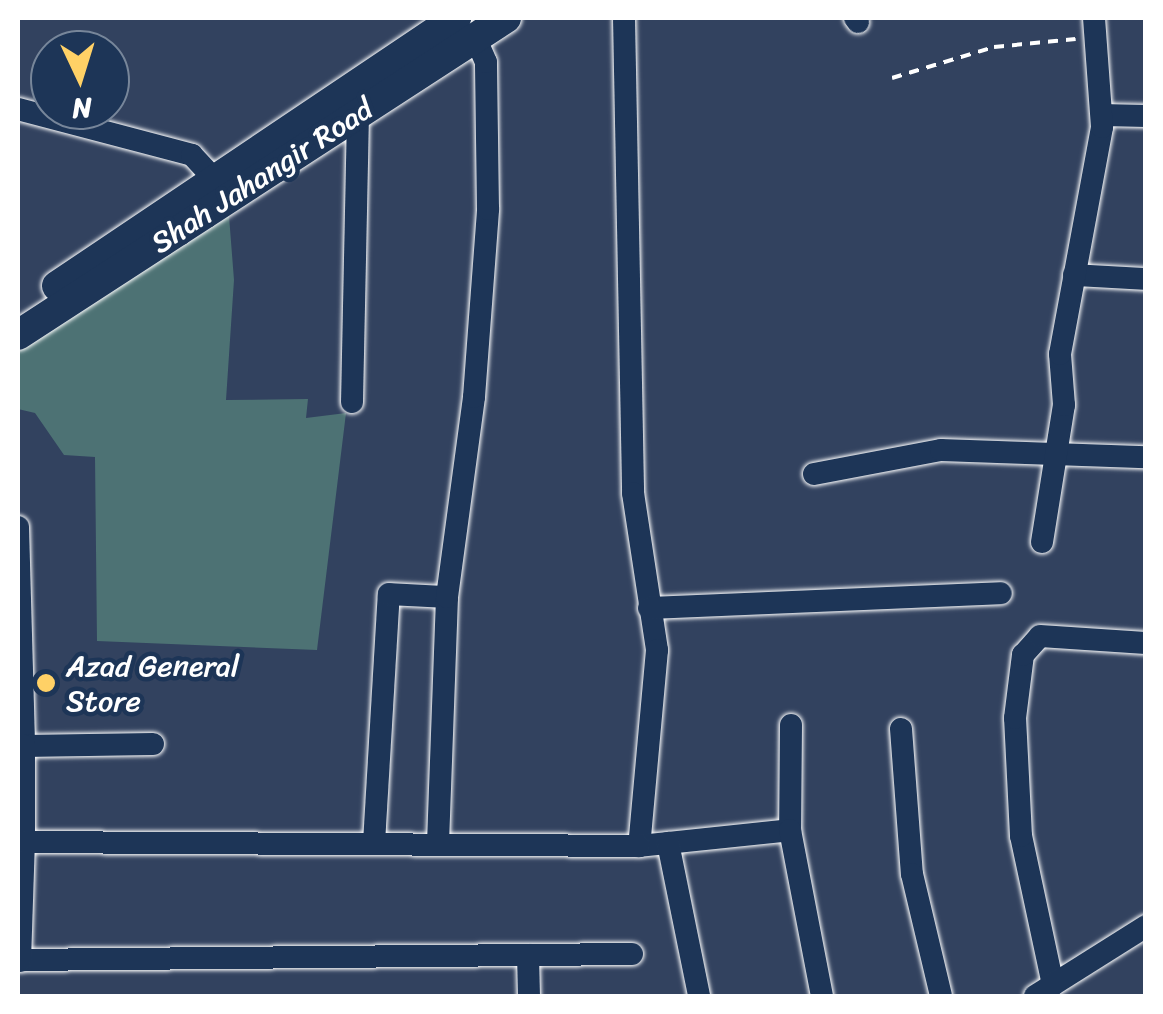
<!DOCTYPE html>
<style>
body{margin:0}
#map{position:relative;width:1163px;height:1014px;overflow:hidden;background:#32425f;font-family:Sriracha,sans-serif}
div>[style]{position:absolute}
.green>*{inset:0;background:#4d7274}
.path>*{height:4px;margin-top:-2px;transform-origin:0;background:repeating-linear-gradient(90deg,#fff 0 10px,transparent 0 18px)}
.roads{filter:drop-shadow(0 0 2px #fff) drop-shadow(0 0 2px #fff)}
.minor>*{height:22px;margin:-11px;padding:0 11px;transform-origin:11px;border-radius:11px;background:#1d3557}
.tertiary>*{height:30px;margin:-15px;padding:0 15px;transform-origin:15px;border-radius:15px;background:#1d3557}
.dots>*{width:28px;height:28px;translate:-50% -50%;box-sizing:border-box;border:5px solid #1d3557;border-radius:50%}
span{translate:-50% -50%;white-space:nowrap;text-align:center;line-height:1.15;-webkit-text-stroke:9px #1d3557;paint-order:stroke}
.street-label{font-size:30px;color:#fff}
.poi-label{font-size:30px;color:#fff}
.left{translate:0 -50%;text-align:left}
.frame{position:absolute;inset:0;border:20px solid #fff;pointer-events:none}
.north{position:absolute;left:30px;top:30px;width:100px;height:100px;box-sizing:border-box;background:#1d3557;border:2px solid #77869a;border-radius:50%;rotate:176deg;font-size:28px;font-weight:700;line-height:40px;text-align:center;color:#fff}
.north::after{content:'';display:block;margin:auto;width:35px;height:45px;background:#ffd166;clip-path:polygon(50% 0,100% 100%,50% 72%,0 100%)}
</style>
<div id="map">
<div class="green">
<i style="clip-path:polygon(229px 216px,234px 280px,226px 400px,308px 399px,306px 418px,346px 413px,317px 650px,97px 641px,95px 457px,64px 455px,35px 413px,18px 409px,18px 352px)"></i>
</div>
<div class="path">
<i style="left:892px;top:78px;width:107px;rotate:-16.9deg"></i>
<i style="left:994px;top:47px;width:82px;rotate:-5.6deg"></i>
</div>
<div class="roads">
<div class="minor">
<i style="left:624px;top:18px;width:475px;rotate:88.9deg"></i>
<i style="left:633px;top:493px;width:159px;rotate:81.3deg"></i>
<i style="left:657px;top:650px;width:197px;rotate:95.2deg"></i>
<i style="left:639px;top:846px;width:152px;rotate:-6deg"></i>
<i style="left:855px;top:18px;width:5px;rotate:53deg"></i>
<i style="left:18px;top:109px;width:180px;rotate:14.8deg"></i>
<i style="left:192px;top:155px;width:33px;rotate:47deg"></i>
<i style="left:1102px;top:115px;width:44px;rotate:1.3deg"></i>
<i style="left:1074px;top:275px;width:72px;rotate:3.2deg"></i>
<i style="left:352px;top:402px;width:289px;rotate:-88.8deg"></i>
<i style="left:814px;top:474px;width:129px;rotate:-10.7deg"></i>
<i style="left:941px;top:450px;width:205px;rotate:2deg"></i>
<i style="left:18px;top:527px;width:219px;rotate:88.4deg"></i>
<i style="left:24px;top:746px;width:129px;rotate:-0.9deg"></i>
<i style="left:1042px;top:542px;width:139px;rotate:-80.9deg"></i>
<i style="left:1064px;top:405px;width:51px;rotate:-94.5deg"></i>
<i style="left:1060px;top:354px;width:231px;rotate:-79.5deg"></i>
<i style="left:1102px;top:127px;width:109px;rotate:-94.2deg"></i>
<i style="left:649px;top:608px;width:352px;rotate:-2.4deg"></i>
<i style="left:791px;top:725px;width:105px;rotate:90.5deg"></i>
<i style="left:790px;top:830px;width:169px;rotate:79.1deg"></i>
<i style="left:901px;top:729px;width:145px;rotate:85.7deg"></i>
<i style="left:912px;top:874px;width:125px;rotate:76.6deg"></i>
<i style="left:18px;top:746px;width:6px"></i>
<i style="left:24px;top:746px;width:96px;rotate:90deg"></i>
<i style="left:374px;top:843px;width:249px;rotate:-86.6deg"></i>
<i style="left:389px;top:594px;width:58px;rotate:3deg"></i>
<i style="left:438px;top:843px;width:246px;rotate:-87.9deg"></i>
<i style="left:447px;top:597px;width:202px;rotate:-82.3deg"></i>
<i style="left:474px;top:397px;width:189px;rotate:-85.7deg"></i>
<i style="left:488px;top:209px;width:147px;rotate:-90.8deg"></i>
<i style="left:486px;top:62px;width:27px;rotate:-114deg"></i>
<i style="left:668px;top:843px;width:156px;rotate:78.5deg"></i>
<i style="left:528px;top:955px;width:41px;rotate:88.6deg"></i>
<i style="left:18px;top:960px;width:614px;rotate:-0.56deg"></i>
<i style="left:20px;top:961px;width:119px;rotate:-88.1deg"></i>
<i style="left:24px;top:842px;width:615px;rotate:0.37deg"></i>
<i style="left:1053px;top:985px;width:152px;rotate:-102.1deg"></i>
<i style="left:1021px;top:836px;width:118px;rotate:-92.9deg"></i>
<i style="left:1015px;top:718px;width:64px;rotate:-82.8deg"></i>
<i style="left:1023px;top:655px;width:25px;rotate:-48deg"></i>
<i style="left:1040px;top:636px;width:106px;rotate:3.8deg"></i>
<i style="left:1035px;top:996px;width:131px;rotate:-32.2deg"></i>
</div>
<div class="tertiary">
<i style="left:57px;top:286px;width:481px;rotate:-33.9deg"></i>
<i style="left:18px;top:335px;width:582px;rotate:-33.01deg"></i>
</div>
</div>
<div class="dots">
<i style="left:46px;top:683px;background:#ffd166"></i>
</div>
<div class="street-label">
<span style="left:262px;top:176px;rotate:-33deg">Shah Jahangir Road</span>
</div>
<div class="poi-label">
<span class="left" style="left:66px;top:683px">Azad General<br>Store</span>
</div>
<div class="frame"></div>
<div class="north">N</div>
</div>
